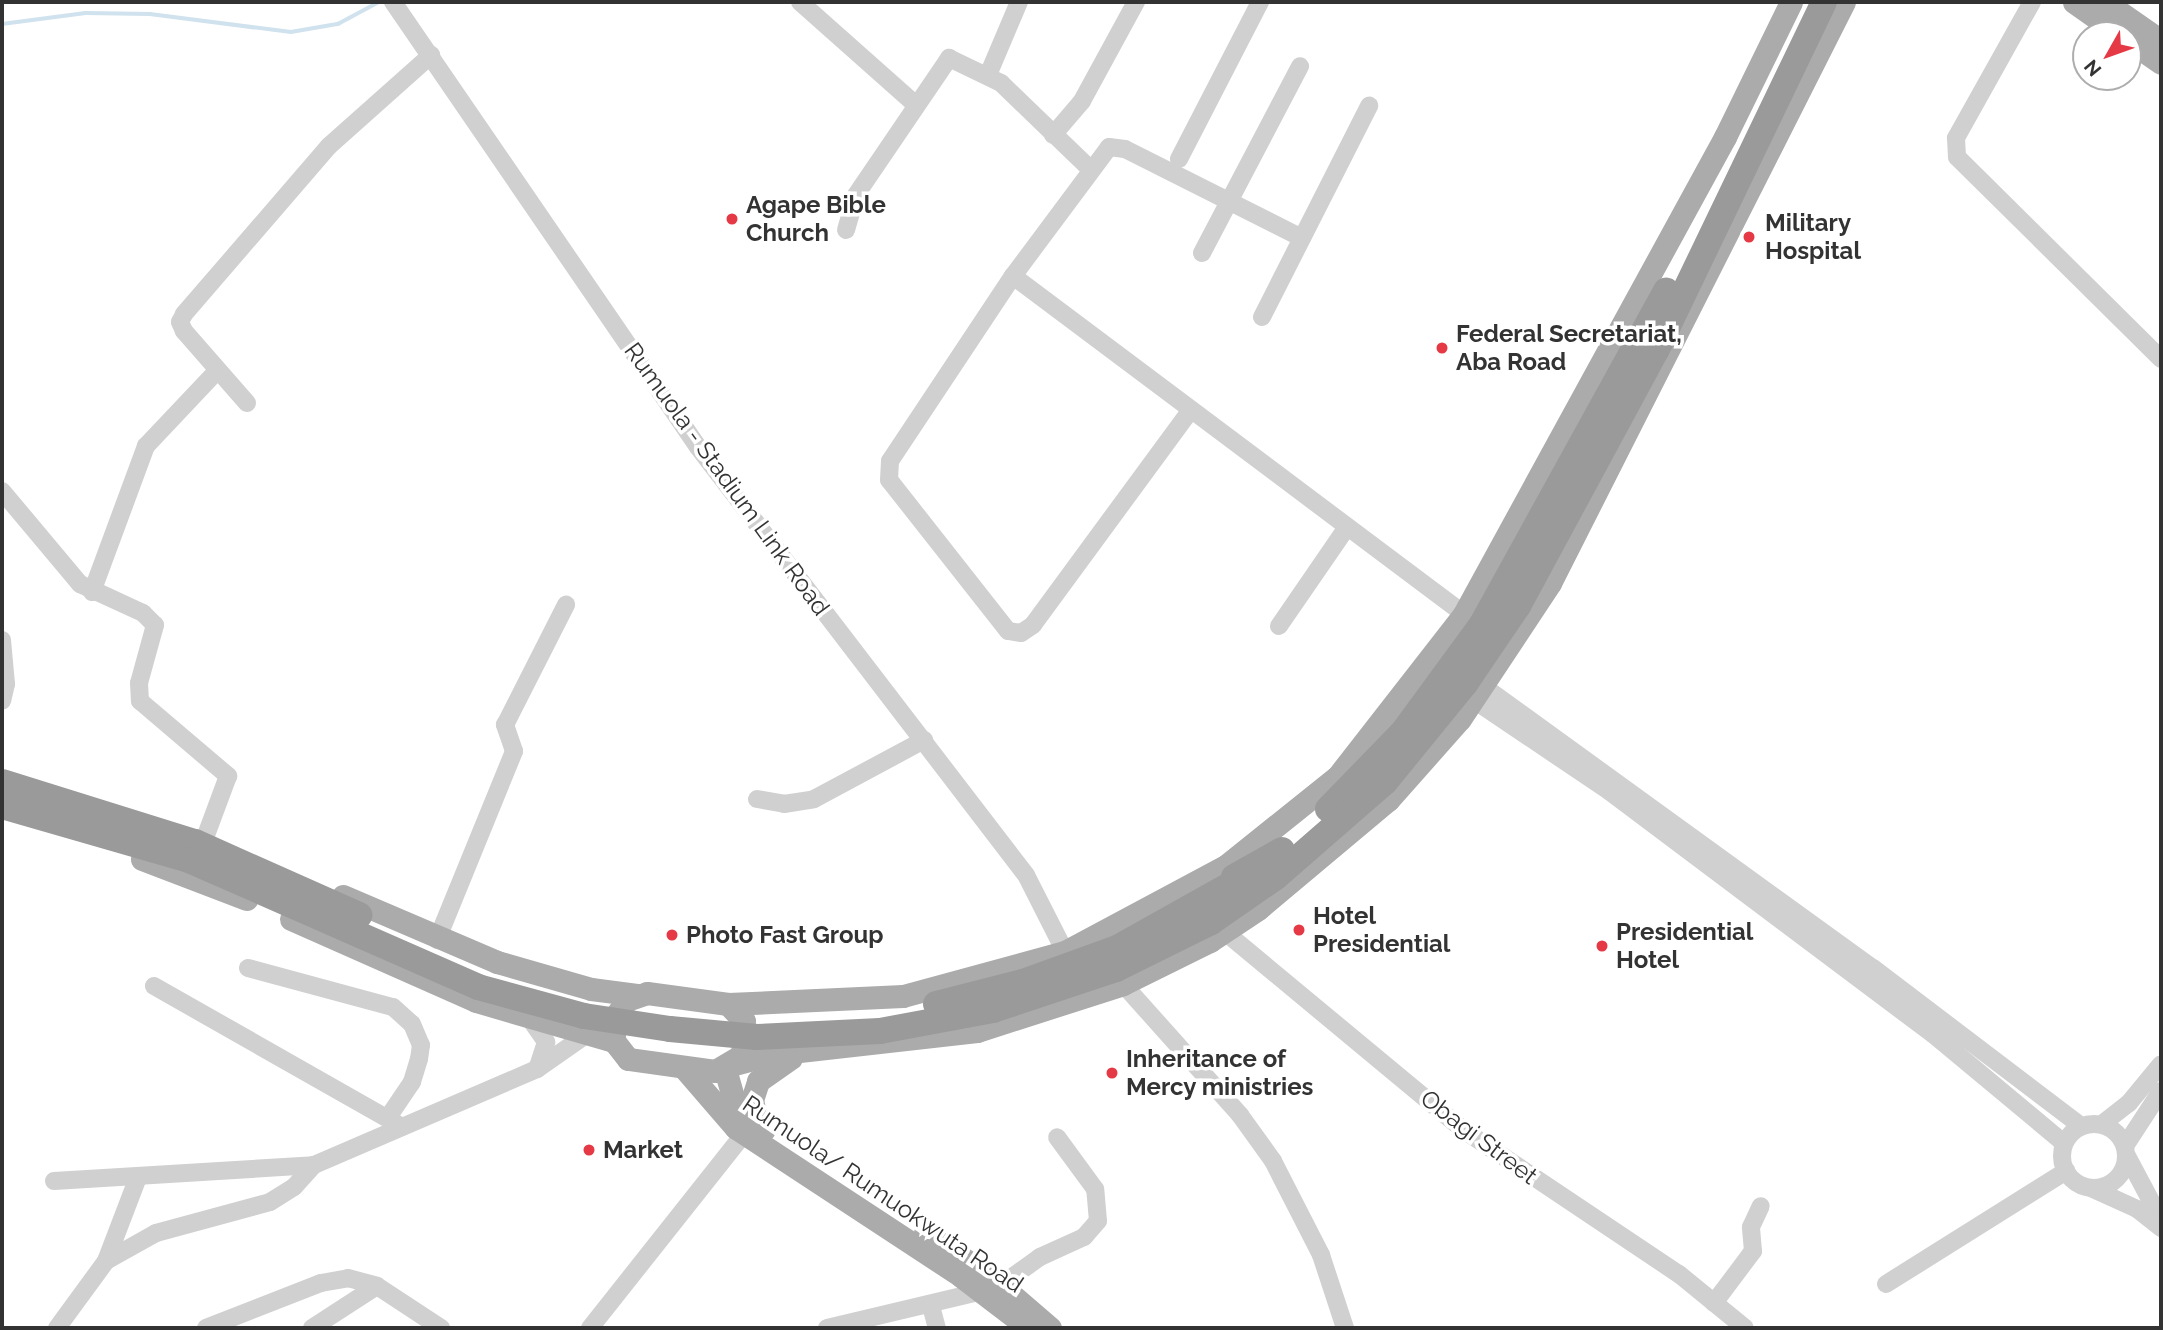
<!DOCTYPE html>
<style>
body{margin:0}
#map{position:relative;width:2163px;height:1330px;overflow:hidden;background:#fff;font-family:Raleway,sans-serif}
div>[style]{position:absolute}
.stream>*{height:3.5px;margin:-1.75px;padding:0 1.75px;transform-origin:1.75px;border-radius:1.75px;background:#cfe2ee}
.minor>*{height:18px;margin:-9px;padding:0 9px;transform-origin:9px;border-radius:9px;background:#d0d0d0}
.minor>.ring{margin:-9px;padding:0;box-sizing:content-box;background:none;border:18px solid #d0d0d0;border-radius:50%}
.major>*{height:23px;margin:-11.5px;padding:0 11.5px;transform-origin:11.5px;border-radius:11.5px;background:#ababab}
.highway>*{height:26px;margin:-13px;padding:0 13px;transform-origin:13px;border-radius:13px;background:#9a9a9a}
.highway-bridge>*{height:26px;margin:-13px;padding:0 13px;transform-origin:13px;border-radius:13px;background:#9a9a9a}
.dots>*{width:19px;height:19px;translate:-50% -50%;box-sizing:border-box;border:4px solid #fff;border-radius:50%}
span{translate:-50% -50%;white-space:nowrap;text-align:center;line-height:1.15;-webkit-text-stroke:7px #fff;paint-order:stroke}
.poi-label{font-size:24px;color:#333;font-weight:700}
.left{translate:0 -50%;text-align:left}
.street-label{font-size:24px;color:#333}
.frame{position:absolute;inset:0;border:4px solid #333;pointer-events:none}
.north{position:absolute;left:2072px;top:21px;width:70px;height:70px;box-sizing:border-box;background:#fff;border:2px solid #adadad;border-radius:50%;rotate:230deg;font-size:19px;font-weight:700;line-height:28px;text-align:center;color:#333}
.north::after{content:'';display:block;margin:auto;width:24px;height:32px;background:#e63946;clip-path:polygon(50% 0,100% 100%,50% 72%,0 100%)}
</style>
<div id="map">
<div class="stream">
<i style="left:2px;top:24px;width:84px;rotate:-7.5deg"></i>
<i style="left:85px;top:13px;width:65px;rotate:0.9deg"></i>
<i style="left:150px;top:14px;width:142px;rotate:7.3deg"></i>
<i style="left:291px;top:32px;width:48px;rotate:-9.7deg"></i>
<i style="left:338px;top:24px;width:47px;rotate:-28.2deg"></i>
</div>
<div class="minor">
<i style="left:393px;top:2px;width:539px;rotate:55.57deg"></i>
<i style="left:698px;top:447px;width:539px;rotate:52.54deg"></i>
<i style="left:1026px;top:875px;width:86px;rotate:63.1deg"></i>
<i style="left:800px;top:2px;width:154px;rotate:41.6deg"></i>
<i style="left:2032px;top:2px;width:156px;rotate:119.2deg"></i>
<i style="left:1956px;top:138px;width:19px;rotate:87deg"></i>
<i style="left:1957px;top:157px;width:287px;rotate:44.7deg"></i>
<i style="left:988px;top:75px;width:79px;rotate:-67deg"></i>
<i style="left:1053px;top:135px;width:45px;rotate:-49.5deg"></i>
<i style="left:1082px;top:101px;width:113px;rotate:-61.4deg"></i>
<i style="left:1179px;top:159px;width:177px;rotate:-62.7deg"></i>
<i style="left:846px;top:230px;width:36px;rotate:-74deg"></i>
<i style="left:856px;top:195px;width:166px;rotate:-55.8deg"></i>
<i style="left:949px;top:58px;width:58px;rotate:25.7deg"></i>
<i style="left:1001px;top:83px;width:125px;rotate:44deg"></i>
<i style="left:1202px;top:253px;width:211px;rotate:-62.3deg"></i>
<i style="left:1013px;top:276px;width:564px;rotate:36.85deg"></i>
<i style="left:1262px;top:317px;width:237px;rotate:-63.1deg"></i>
<i style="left:247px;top:403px;width:96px;rotate:-131.2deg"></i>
<i style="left:184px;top:331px;width:10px;rotate:-114deg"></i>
<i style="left:180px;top:322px;width:9px;rotate:-63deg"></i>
<i style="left:184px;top:314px;width:222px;rotate:-49.2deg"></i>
<i style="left:329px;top:146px;width:137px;rotate:-41.7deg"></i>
<i style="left:1190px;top:411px;width:265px;rotate:126.3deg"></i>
<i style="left:1033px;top:625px;width:14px;rotate:146deg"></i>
<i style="left:1021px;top:633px;width:13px;rotate:-171deg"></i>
<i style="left:1008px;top:631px;width:192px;rotate:-128.2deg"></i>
<i style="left:889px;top:480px;width:19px;rotate:-87deg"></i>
<i style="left:890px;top:461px;width:222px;rotate:-56.4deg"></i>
<i style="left:1013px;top:276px;width:161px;rotate:-53.3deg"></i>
<i style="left:1109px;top:147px;width:16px;rotate:7deg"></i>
<i style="left:1125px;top:149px;width:198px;rotate:26.7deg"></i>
<i style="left:2px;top:491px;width:121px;rotate:50deg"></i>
<i style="left:80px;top:584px;width:69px;rotate:24.7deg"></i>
<i style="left:143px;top:613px;width:17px;rotate:45deg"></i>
<i style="left:155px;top:625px;width:60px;rotate:105.4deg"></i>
<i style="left:139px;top:683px;width:18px;rotate:87deg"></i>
<i style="left:140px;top:701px;width:116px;rotate:40.4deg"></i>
<i style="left:228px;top:776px;width:63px;rotate:110.4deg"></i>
<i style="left:92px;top:592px;width:156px;rotate:-69.7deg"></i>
<i style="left:146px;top:446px;width:103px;rotate:-46.6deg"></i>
<i style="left:1279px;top:626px;width:120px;rotate:-55.5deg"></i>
<i style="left:2px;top:640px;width:44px;rotate:84.8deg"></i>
<i style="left:6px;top:684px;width:17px;rotate:103deg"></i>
<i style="left:1483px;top:686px;width:481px;rotate:35.9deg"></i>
<i style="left:1873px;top:968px;width:261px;rotate:37.2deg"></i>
<i style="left:1474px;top:700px;width:163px;rotate:34deg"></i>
<i style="left:1609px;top:791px;width:405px;rotate:36.9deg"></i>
<i style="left:1933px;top:1034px;width:170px;rotate:39.8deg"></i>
<i style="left:757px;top:799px;width:27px;rotate:10deg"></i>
<i style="left:784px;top:804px;width:30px;rotate:-9deg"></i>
<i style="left:814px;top:799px;width:125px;rotate:-28.2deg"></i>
<i style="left:1225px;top:932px;width:312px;rotate:39.7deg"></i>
<i style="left:1465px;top:1131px;width:257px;rotate:33.8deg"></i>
<i style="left:1679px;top:1274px;width:85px;rotate:39.3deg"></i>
<i style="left:437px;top:940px;width:204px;rotate:-67.8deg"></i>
<i style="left:514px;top:751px;width:28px;rotate:-109deg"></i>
<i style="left:505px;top:725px;width:135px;rotate:-63.1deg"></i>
<i style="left:248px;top:968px;width:150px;rotate:15.1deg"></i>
<i style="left:393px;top:1007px;width:25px;rotate:42deg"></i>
<i style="left:412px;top:1024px;width:23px;rotate:67deg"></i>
<i style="left:421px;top:1045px;width:14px;rotate:98deg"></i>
<i style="left:419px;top:1059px;width:24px;rotate:107deg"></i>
<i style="left:412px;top:1082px;width:41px;rotate:124.1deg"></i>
<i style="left:1123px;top:984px;width:176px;rotate:48.2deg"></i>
<i style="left:1240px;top:1115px;width:57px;rotate:54.3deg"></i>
<i style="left:1273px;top:1161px;width:106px;rotate:62.9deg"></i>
<i style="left:1321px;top:1255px;width:77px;rotate:71.8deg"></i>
<i style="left:154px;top:986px;width:285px;rotate:29.6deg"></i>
<i style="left:528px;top:1016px;width:32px;rotate:55deg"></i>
<i style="left:546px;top:1042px;width:28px;rotate:108deg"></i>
<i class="ring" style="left:2062px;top:1124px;width:46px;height:46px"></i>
<i style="left:2102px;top:1124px;width:34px;rotate:-38deg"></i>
<i style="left:2129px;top:1103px;width:50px;rotate:-50.6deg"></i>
<i style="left:2125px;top:1146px;width:66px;rotate:-56.8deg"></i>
<i style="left:2127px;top:1156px;width:72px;rotate:62deg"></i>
<i style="left:54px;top:1181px;width:260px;rotate:-3.5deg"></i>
<i style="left:314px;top:1165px;width:243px;rotate:-23.3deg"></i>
<i style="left:537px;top:1069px;width:65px;rotate:-34.9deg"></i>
<i style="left:2091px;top:1188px;width:51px;rotate:24.5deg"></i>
<i style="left:2137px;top:1209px;width:31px;rotate:38deg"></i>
<i style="left:106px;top:1261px;width:57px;rotate:-29.2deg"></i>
<i style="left:156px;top:1233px;width:118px;rotate:-15.2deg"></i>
<i style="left:270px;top:1202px;width:28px;rotate:-32deg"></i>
<i style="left:294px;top:1187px;width:30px;rotate:-48deg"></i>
<i style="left:1886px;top:1284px;width:213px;rotate:-32.1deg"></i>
<i style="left:1001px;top:1285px;width:48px;rotate:-35.7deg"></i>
<i style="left:1040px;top:1257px;width:48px;rotate:-24.4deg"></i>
<i style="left:1084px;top:1237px;width:21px;rotate:-49deg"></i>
<i style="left:1098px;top:1221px;width:32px;rotate:-95deg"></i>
<i style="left:1095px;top:1189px;width:64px;rotate:-126.2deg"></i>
<i style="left:1714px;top:1303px;width:65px;rotate:-53.1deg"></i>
<i style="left:1753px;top:1251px;width:24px;rotate:-95deg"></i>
<i style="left:1751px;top:1227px;width:23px;rotate:-65deg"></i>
<i style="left:931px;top:1306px;width:23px;rotate:75deg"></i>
<i style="left:57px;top:1328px;width:83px;rotate:-53.8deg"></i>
<i style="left:106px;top:1261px;width:90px;rotate:-69.1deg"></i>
<i style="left:206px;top:1328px;width:123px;rotate:-21.4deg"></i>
<i style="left:321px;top:1283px;width:27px;rotate:-10deg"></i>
<i style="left:348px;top:1278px;width:30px;rotate:15deg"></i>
<i style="left:377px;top:1286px;width:77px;rotate:33.3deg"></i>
<i style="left:312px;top:1328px;width:77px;rotate:-32.9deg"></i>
<i style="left:590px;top:1328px;width:248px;rotate:-51.6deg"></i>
<i style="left:827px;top:1328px;width:159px;rotate:-13.4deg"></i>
</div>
<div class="major">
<i style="left:2074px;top:2px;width:57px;rotate:35.1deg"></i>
<i style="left:2105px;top:2px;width:68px;rotate:34.9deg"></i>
<i style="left:2128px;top:40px;width:40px;rotate:34.9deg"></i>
<i style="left:142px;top:859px;width:112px;rotate:20.9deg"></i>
<i style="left:343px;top:896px;width:168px;rotate:23.2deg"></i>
<i style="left:497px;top:962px;width:98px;rotate:16deg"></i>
<i style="left:591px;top:989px;width:46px;rotate:7.4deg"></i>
<i style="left:291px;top:919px;width:202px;rotate:23.9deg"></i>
<i style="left:476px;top:1001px;width:144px;rotate:16.2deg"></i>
<i style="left:647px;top:993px;width:82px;rotate:7.7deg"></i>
<i style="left:728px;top:1004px;width:23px;rotate:47deg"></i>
<i style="left:744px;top:1021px;width:34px;rotate:93deg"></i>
<i style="left:742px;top:1055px;width:31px;rotate:149deg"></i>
<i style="left:715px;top:1071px;width:88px;rotate:-172.1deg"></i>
<i style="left:628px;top:1059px;width:23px;rotate:-128deg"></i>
<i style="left:614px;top:1041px;width:23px;rotate:-90deg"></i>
<i style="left:614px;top:1018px;width:22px;rotate:-54deg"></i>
<i style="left:627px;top:1000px;width:21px;rotate:-19deg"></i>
<i style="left:728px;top:1004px;width:175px;rotate:-2.6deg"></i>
<i style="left:903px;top:996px;width:168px;rotate:-15.2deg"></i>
<i style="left:1065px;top:952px;width:184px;rotate:-28.2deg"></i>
<i style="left:1227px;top:865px;width:142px;rotate:-38.7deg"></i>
<i style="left:1338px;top:776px;width:205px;rotate:-52.1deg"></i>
<i style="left:1464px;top:614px;width:544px;rotate:-61.31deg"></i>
<i style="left:1725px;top:137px;width:150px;rotate:-63.9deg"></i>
<i style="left:734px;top:1064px;width:40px;rotate:-14.4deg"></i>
<i style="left:773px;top:1054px;width:205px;rotate:-6.4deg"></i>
<i style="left:977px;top:1031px;width:153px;rotate:-17.8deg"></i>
<i style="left:1123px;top:984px;width:97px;rotate:-26.3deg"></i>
<i style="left:1210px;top:941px;width:58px;rotate:-33.7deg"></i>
<i style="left:1258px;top:909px;width:170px;rotate:-40deg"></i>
<i style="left:1388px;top:800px;width:108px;rotate:-48.4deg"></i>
<i style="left:1460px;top:719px;width:163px;rotate:-56.5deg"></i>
<i style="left:1550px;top:583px;width:651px;rotate:-63.16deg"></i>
<i style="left:685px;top:1069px;width:78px;rotate:49.2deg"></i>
<i style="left:736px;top:1128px;width:269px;rotate:33.3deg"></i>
<i style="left:961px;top:1276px;width:86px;rotate:37.4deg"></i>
<i style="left:725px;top:1069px;width:37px;rotate:74deg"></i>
<i style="left:735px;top:1105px;width:38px;rotate:40deg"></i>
<i style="left:758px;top:1126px;width:27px;rotate:-103deg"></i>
<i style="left:752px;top:1100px;width:20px;rotate:-72deg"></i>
<i style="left:758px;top:1081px;width:40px;rotate:-34.9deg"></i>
<i style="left:925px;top:1233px;width:79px;rotate:33.7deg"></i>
<i style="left:991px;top:1277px;width:78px;rotate:40.8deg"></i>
</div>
<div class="highway">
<i style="left:2px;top:782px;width:202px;rotate:17.3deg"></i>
<i style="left:2px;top:806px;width:195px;rotate:16.1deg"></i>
<i style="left:1328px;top:809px;width:107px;rotate:-45.8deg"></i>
<i style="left:1403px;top:732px;width:134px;rotate:-53.8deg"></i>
<i style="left:1482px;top:624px;width:381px;rotate:-61.1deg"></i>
<i style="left:1234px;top:877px;width:55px;rotate:-29.4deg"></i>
<i style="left:1117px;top:948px;width:156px;rotate:-29.2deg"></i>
<i style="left:1116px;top:969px;width:106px;rotate:-26.3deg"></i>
<i style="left:1211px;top:922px;width:79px;rotate:-34.7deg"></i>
<i style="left:1276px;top:877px;width:145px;rotate:-41.1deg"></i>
<i style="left:1385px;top:782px;width:127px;rotate:-50.8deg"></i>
<i style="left:1465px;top:684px;width:94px;rotate:-55.8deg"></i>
<i style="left:1518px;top:606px;width:290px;rotate:-61.6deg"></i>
<i style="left:1656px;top:351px;width:387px;rotate:-64.3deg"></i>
</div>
<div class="highway-bridge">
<i style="left:195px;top:842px;width:180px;rotate:24deg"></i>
<i style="left:189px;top:860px;width:316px;rotate:23.7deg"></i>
<i style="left:478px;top:987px;width:110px;rotate:15.3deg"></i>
<i style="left:584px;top:1016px;width:87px;rotate:8.6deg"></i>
<i style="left:670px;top:1029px;width:87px;rotate:5.3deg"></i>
<i style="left:757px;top:1037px;width:123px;rotate:-2.8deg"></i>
<i style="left:880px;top:1031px;width:115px;rotate:-10.5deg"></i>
<i style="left:993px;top:1010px;width:130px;rotate:-18.4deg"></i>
<i style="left:936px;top:1004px;width:90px;rotate:-14.2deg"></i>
<i style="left:1023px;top:982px;width:100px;rotate:-19.9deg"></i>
</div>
<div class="dots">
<i style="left:732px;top:219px;background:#e63946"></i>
<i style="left:1749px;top:237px;background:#e63946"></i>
<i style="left:1442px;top:348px;background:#e63946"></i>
<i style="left:1299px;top:930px;background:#e63946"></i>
<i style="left:672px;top:935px;background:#e63946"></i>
<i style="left:1602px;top:946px;background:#e63946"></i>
<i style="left:1112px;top:1073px;background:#e63946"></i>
<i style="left:589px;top:1150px;background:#e63946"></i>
</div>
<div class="poi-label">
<span class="left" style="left:746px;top:219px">Agape Bible<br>Church</span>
<span class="left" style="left:1765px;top:237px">Military<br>Hospital</span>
<span class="left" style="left:1456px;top:348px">Federal Secretariat,<br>Aba Road</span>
<span class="left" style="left:1313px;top:930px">Hotel<br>Presidential</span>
<span class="left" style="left:1616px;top:946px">Presidential<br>Hotel</span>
<span class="left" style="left:686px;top:935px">Photo Fast Group</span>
<span class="left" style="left:1126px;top:1073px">Inheritance of<br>Mercy ministries</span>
<span class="left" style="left:603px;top:1150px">Market</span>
</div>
<div class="street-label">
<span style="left:727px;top:479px;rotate:54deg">Rumuola - Stadium Link Road</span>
<span style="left:1479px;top:1137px;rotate:37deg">Obagi Street</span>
<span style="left:883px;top:1194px;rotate:34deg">Rumuola/ Rumuokwuta Road</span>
</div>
<div class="frame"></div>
<div class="north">N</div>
</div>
